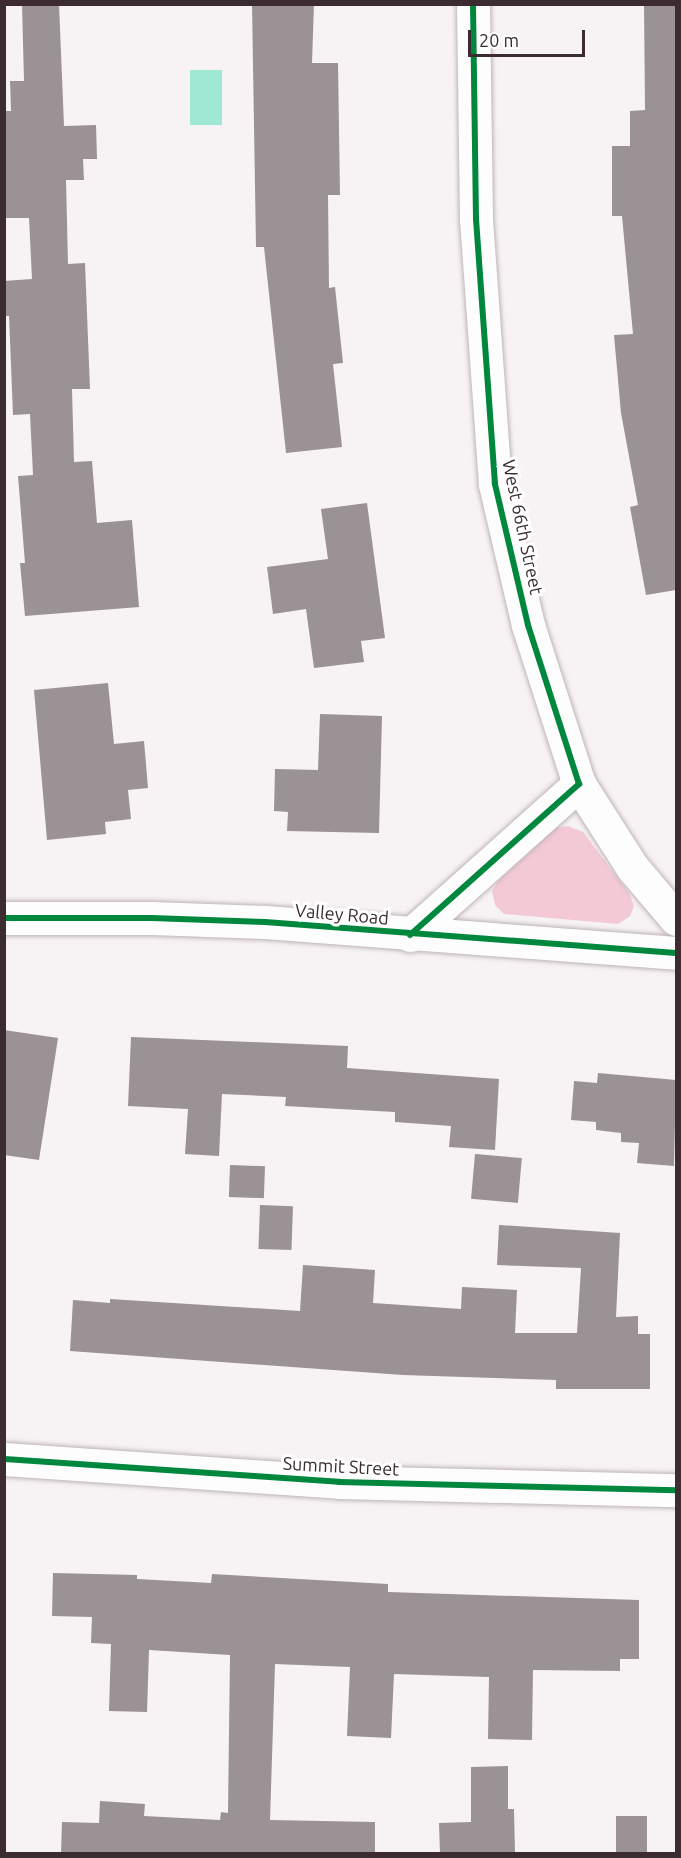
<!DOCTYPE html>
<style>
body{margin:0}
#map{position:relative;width:681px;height:1858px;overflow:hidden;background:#f7f2f3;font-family:Ubuntu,sans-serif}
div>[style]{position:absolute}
.green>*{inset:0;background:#f3c9d5}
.water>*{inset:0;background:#a1e8d4;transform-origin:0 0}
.building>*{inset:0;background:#9a9294;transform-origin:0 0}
.roads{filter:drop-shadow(0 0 2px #beb4b7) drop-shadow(0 0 2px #beb4b7)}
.minor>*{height:33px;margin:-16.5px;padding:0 16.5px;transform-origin:16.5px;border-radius:16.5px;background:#fefdfd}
.cycleway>*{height:6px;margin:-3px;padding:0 3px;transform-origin:3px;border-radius:3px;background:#00873e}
span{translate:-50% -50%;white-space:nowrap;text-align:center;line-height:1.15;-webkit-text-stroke:6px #fff;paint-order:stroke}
.street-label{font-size:18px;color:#3c2c31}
.frame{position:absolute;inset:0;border:6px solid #3c2c31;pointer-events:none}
.scale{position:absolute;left:468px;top:30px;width:117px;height:27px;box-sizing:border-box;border:3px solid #3c2c31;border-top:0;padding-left:8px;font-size:18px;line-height:21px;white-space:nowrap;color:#3c2c31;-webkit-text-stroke:4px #fff;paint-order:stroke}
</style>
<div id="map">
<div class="green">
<i style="clip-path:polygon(568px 826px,583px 832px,629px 893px,634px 906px,630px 916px,618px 924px,504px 914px,495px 905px,492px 891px,497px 882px,555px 828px)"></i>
</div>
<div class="water">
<i style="left:190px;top:70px;width:32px;height:55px"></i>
</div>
<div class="building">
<i style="clip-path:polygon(22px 4px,59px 4px,64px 126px,96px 125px,97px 159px,83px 159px,84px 180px,66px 180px,68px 264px,85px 263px,90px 389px,72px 389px,74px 462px,92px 461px,97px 523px,132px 520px,139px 607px,25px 616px,20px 563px,25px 563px,18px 476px,33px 475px,30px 414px,13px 415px,9px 316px,4px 316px,4px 281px,32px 279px,29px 218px,4px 218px,4px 111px,11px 111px,10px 81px,24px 81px)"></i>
<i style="clip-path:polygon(252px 4px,314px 4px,312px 63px,338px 63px,340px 195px,328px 195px,329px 288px,335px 287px,343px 363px,333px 364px,342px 447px,286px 453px,264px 247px,256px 247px)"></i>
<i style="clip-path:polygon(644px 4px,676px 4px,676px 590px,646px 595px,630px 507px,638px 505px,621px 413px,614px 335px,633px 334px,622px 216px,612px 216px,612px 146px,630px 146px,630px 111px,645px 110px)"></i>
<i style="clip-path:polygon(367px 503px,385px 638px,361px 641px,364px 662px,314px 668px,306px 609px,273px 614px,267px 567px,328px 559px,321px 509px)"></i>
<i style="clip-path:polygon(108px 683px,114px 744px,144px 741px,148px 788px,128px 790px,131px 819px,105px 822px,106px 834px,47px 840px,34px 690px)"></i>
<i style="clip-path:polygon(320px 714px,382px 716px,379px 833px,287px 831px,288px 812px,274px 811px,275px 769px,318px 770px)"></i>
<i style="clip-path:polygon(4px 1030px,58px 1038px,39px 1160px,4px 1155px)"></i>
<i style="clip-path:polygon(131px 1037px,348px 1046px,347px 1068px,499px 1079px,495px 1150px,449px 1147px,451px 1126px,395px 1122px,395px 1112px,285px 1106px,286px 1097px,222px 1094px,219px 1156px,185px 1154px,188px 1109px,128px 1106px)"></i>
<i style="clip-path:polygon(598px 1073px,676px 1080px,674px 1166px,637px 1163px,639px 1143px,621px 1142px,621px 1133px,596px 1130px,596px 1122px,571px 1120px,574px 1081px,597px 1083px)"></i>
<i style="left:475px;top:1154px;width:47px;height:45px;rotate:5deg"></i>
<i style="left:230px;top:1165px;width:35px;height:32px;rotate:2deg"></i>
<i style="left:260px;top:1205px;width:33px;height:44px;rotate:2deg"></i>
<i style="clip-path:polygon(499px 1225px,620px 1233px,616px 1317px,638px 1316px,638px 1334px,650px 1334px,650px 1389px,556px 1389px,556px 1380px,403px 1375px,70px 1351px,73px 1300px,110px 1303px,110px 1299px,300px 1311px,303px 1265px,375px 1270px,373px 1303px,461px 1309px,462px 1287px,517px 1290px,515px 1333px,577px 1333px,581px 1268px,497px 1265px)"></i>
<i style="clip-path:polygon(53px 1573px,137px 1575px,137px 1579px,211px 1583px,212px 1574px,388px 1584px,388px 1592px,639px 1600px,639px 1659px,620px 1659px,620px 1671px,533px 1670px,532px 1740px,488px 1739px,489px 1677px,394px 1674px,391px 1738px,347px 1736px,350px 1667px,275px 1664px,270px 1820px,375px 1822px,375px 1854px,61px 1854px,62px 1822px,99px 1823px,100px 1801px,145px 1804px,144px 1816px,220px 1820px,221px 1812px,228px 1813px,230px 1655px,149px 1650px,147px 1712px,109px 1711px,111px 1644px,91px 1643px,92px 1617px,52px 1616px)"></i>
<i style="clip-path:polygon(508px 1766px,508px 1809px,514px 1809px,515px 1854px,440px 1854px,439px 1823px,471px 1822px,471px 1767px)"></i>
<i style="left:616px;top:1816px;width:31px;height:38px"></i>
</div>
<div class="roads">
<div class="minor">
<i style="left:579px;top:784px;width:98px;rotate:57.4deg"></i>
<i style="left:632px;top:867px;width:68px;rotate:49.8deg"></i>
<i style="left:4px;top:918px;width:147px"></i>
<i style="left:151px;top:918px;width:114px;rotate:2deg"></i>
<i style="left:265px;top:922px;width:412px;rotate:4.3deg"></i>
<i style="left:410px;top:935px;width:227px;rotate:-41.8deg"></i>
<i style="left:579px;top:784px;width:167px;rotate:-107.8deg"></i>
<i style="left:528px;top:625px;width:145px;rotate:-103.2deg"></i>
<i style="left:495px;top:484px;width:266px;rotate:-94.1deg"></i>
<i style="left:476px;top:219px;width:215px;rotate:-90.8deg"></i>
<i style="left:4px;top:1459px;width:336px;rotate:3.9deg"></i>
<i style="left:339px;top:1482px;width:337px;rotate:1.4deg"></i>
</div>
</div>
<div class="cycleway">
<i style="left:4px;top:918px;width:147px"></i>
<i style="left:151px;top:918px;width:114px;rotate:2deg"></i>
<i style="left:265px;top:922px;width:412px;rotate:4.3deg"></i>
<i style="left:410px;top:935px;width:227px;rotate:-41.8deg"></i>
<i style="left:579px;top:784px;width:167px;rotate:-107.8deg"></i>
<i style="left:528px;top:625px;width:145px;rotate:-103.2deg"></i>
<i style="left:495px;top:484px;width:266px;rotate:-94.1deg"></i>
<i style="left:476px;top:219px;width:215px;rotate:-90.8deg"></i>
<i style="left:4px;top:1459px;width:336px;rotate:3.9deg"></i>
<i style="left:339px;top:1482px;width:337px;rotate:1.4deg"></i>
</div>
<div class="street-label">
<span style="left:523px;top:527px;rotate:78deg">West 66th Street</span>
<span style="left:342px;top:914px;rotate:5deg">Valley Road</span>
<span style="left:341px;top:1466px;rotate:3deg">Summit Street</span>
</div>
<div class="frame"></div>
<div class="scale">20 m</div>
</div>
